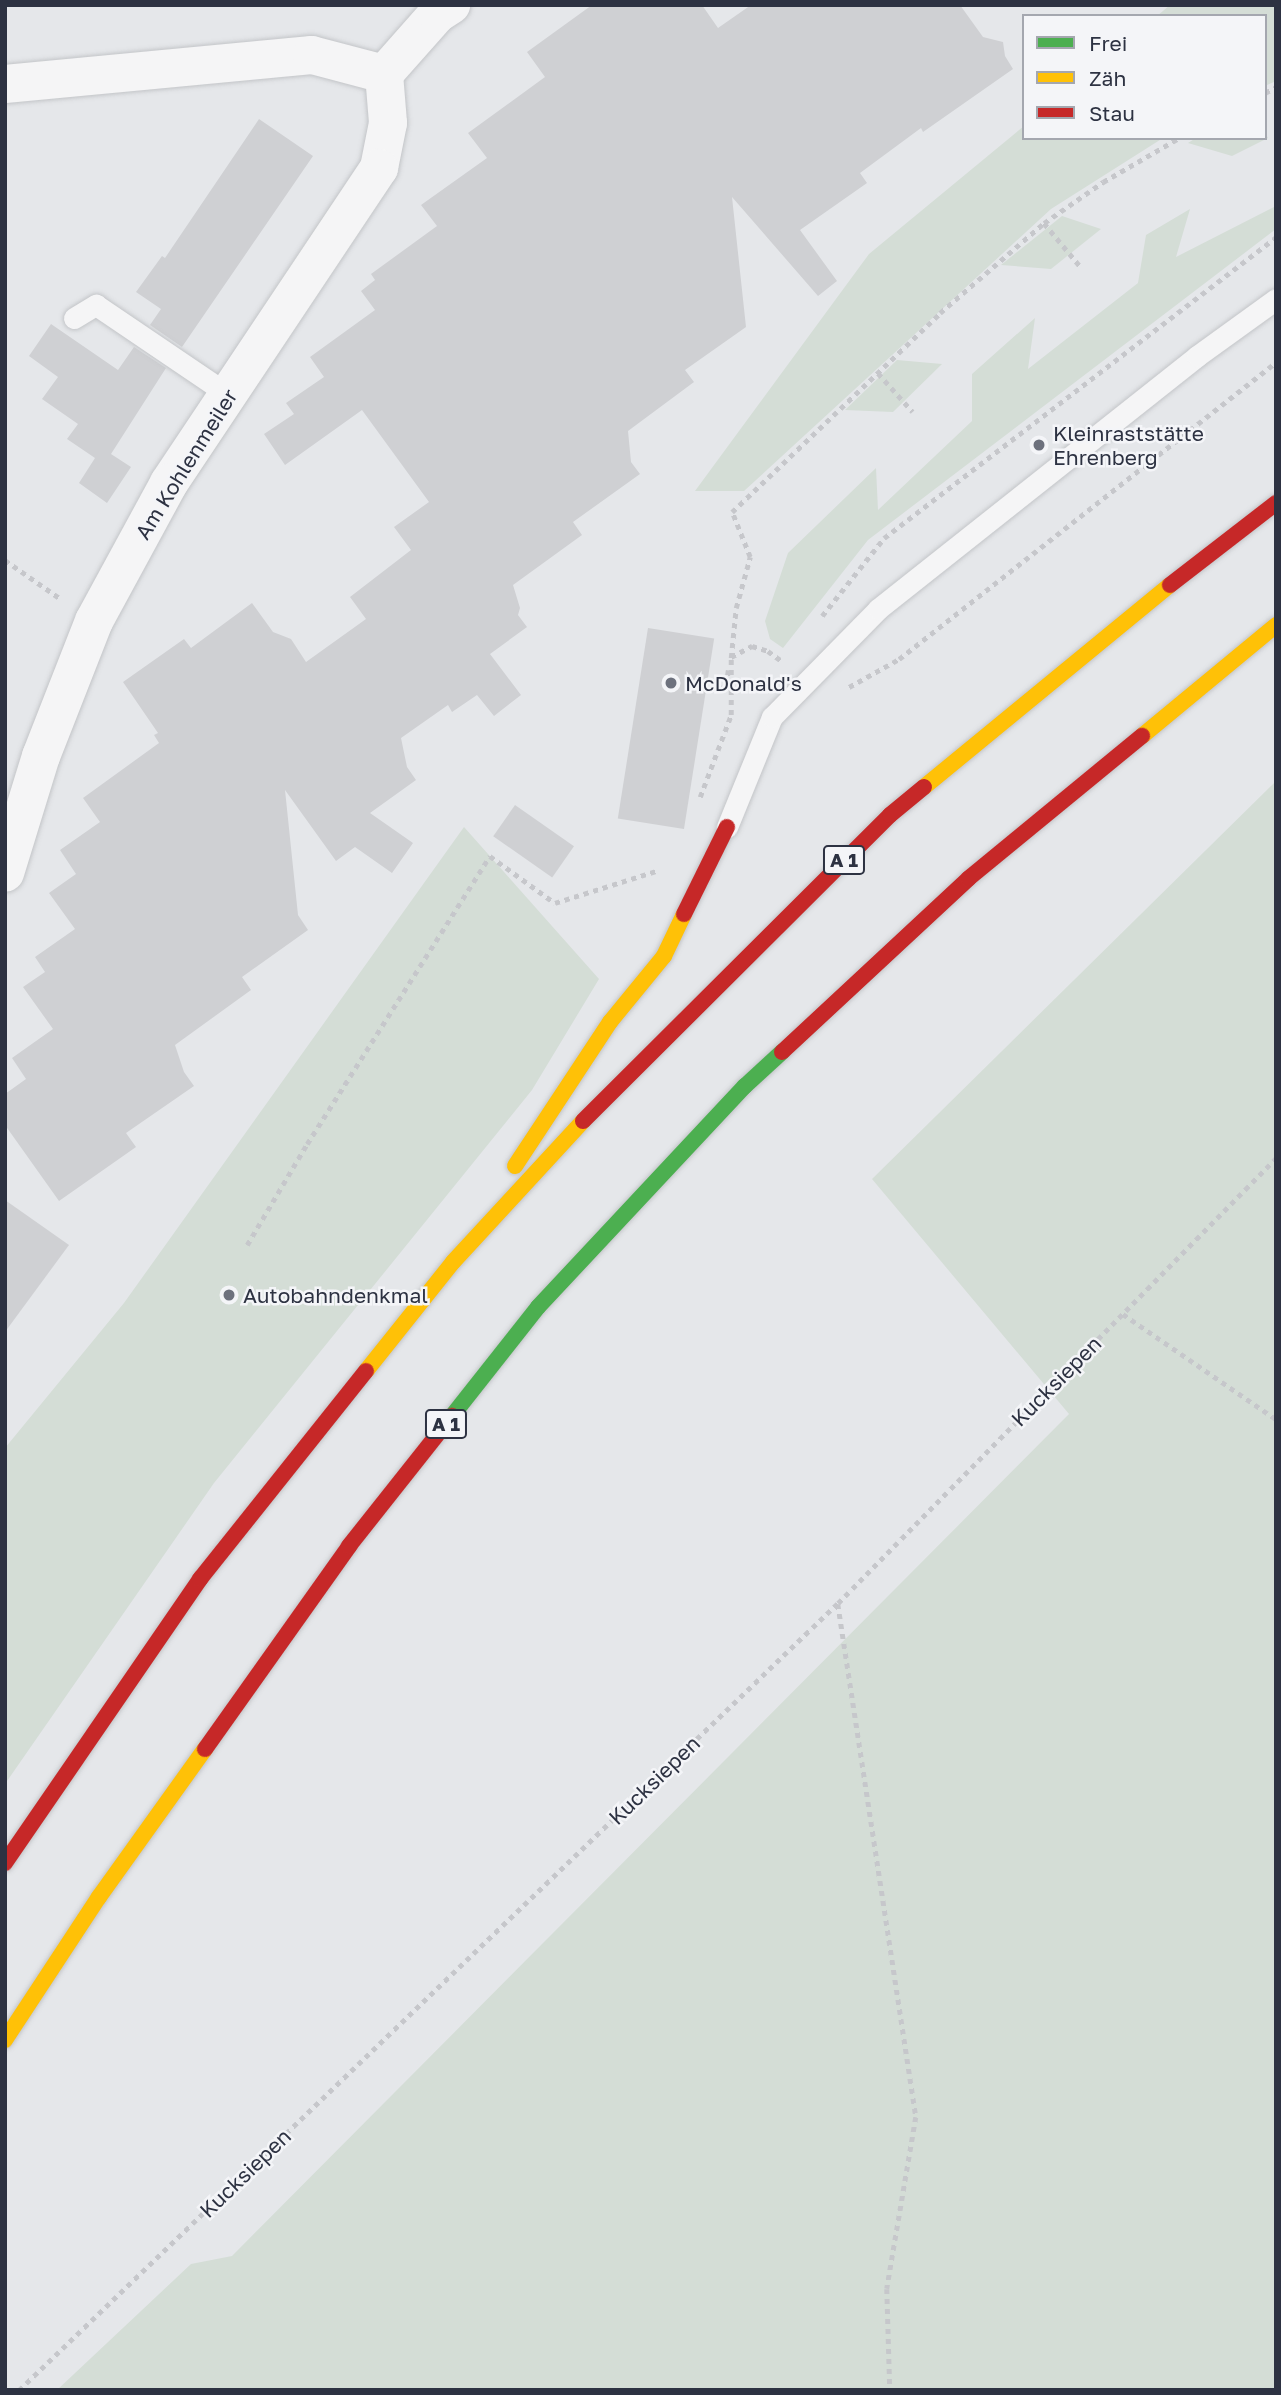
<!DOCTYPE html>
<meta charset="utf-8">
<style>
body{margin:0}
#map{position:relative;width:1281px;height:2395px;overflow:hidden;background:#e5e7ea;font-family:"Golos Text",sans-serif}
div>[style]{position:absolute}
.green>*{inset:0;background:#d4ddd6}
.building>*{inset:0;background:#cfd0d3;transform-origin:0 0}
.path>*{height:4.5px;margin-top:-2.25px;transform-origin:0;background:repeating-linear-gradient(90deg,#c6c7cb 0 5px,transparent 0 10px)}
.roads{filter:drop-shadow(0 0 2px #c3c5c8) drop-shadow(0 0 2px #c3c5c8)}
.lane>*{height:21px;margin:-10.5px;padding:0 10.5px;transform-origin:10.5px;border-radius:10.5px;background:#f5f5f6}
.street>*{height:38px;margin:-19px;padding:0 19px;transform-origin:19px;border-radius:19px;background:#f5f5f6}
.fast>*{height:16px;margin:-8px;padding:0 8px;transform-origin:8px;border-radius:8px;background:#4caf50}
.slow>*{height:16px;margin:-8px;padding:0 8px;transform-origin:8px;border-radius:8px;background:#ffc107}
.jam>*{height:16px;margin:-8px;padding:0 8px;transform-origin:8px;border-radius:8px;background:#c62828}
.dots>*{width:19px;height:19px;translate:-50% -50%;box-sizing:border-box;border:4px solid #f4f5f8;border-radius:50%}
span{translate:-50% -50%;white-space:nowrap;text-align:center;line-height:1.15;-webkit-text-stroke:5px #f4f5f8;paint-order:stroke}
.shield-label span{padding:2px 5px;background:#f4f5f8;border:2px solid;border-radius:5px;-webkit-text-stroke-width:0}
.shield-label{font-size:19px;color:#2d3242;font-weight:700}
.poi-label{font-size:21px;color:#2d3242}
.left{translate:0 -50%;text-align:left}
.street-label{font-size:21px;color:#2d3242}
.frame{position:absolute;inset:0;border:7px solid #2d3242;pointer-events:none}
.legend{position:absolute;left:1022px;top:14px;width:245px;height:126px;box-sizing:border-box;background:#f4f5f8;border:2px solid #a4a7af;margin:0;padding:9px 12px;list-style:none;font-size:21px;color:#2d3242}
.legend li{display:flex;align-items:center;gap:14px;height:35px}
.legend b{width:35px;border:2px solid #a4a7af}
</style>
<div id="map">
<div class="green">
<i style="clip-path:polygon(1170px 5px,1276px 5px,1276px 81px,1265px 86px,1265px 16px,1157px 16px)"></i>
<i style="clip-path:polygon(1024px 126px,1024px 138px,1163px 138px,1051px 209px,744px 491px,695px 491px,869px 254px)"></i>
<i style="clip-path:polygon(1265px 133px,1268px 138px,1232px 156px,1188px 143px,1196px 138px,1265px 138px)"></i>
<i style="clip-path:polygon(1276px 206px,1276px 229px,868px 540px,783px 648px,770px 639px,765px 621px,788px 553px,876px 468px,878px 510px,972px 421px,972px 374px,1035px 318px,1028px 369px,1138px 283px,1146px 235px,1190px 209px,1176px 257px)"></i>
<i style="clip-path:polygon(1062px 216px,1101px 229px,1051px 269px,1001px 265px)"></i>
<i style="clip-path:polygon(897px 360px,942px 364px,893px 412px,845px 410px)"></i>
<i style="clip-path:polygon(1276px 781px,1276px 2390px,57px 2390px,191px 2264px,232px 2256px,1069px 1414px,872px 1179px)"></i>
<i style="clip-path:polygon(464px 827px,599px 979px,532px 1090px,214px 1483px,5px 1784px,5px 1448px,124px 1303px)"></i>
</div>
<div class="building">
<i style="clip-path:polygon(592px 5px,702px 5px,718px 28px,751px 5px,960px 5px,983px 37px,1003px 42px,1005px 56px,1013px 69px,923px 132px,921px 128px,860px 173px,867px 183px,800px 230px,837px 281px,818px 296px,732px 197px,746px 327px,685px 370px,694px 382px,628px 431px,631px 462px,640px 474px,573px 522px,582px 535px,513px 585px,520px 608px,518px 615px,527px 627px,490px 654px,521px 695px,494px 716px,477px 695px,452px 712px,448px 705px,401px 738px,407px 767px,416px 780px,370px 813px,413px 843px,392px 873px,355px 847px,336px 861px,285px 790px,298px 915px,308px 930px,242px 977px,251px 990px,175px 1045px,184px 1072px,194px 1086px,126px 1133px,136px 1147px,59px 1201px,5px 1125px,5px 1094px,26px 1079px,12px 1058px,53px 1029px,23px 987px,45px 972px,35px 957px,75px 929px,49px 893px,76px 874px,60px 850px,100px 822px,83px 798px,159px 743px,154px 735px,158px 733px,123px 682px,184px 639px,191px 648px,252px 603px,273px 632px,291px 639px,306px 662px,366px 619px,350px 597px,411px 550px,394px 527px,429px 502px,362px 410px,285px 465px,264px 434px,294px 414px,286px 403px,324px 377px,310px 357px,375px 310px,361px 291px,375px 280px,371px 274px,437px 226px,421px 205px,487px 158px,468px 133px,545px 77px,527px 52px)"></i>
<i style="clip-path:polygon(259px 119px,313px 156px,182px 347px,150px 325px,161px 309px,136px 292px,162px 256px,165px 258px)"></i>
<i style="clip-path:polygon(51px 324px,118px 370px,134px 347px,166px 368px,111px 454px,131px 467px,107px 503px,79px 483px,95px 458px,67px 439px,78px 424px,42px 399px,58px 377px,29px 356px)"></i>
<i style="left:648px;top:628px;width:67px;height:193px;rotate:9deg"></i>
<i style="left:515px;top:805px;width:72px;height:38px;rotate:35deg"></i>
<i style="clip-path:polygon(5px 1200px,69px 1245px,5px 1332px)"></i>
</div>
<div class="path">
<i style="left:1265px;top:93px;width:13px;rotate:-29deg"></i>
<i style="left:1044px;top:223px;width:56px;rotate:50.1deg"></i>
<i style="left:878px;top:373px;width:52px;rotate:48.1deg"></i>
<i style="left:5px;top:560px;width:68px;rotate:34.9deg"></i>
<i style="left:822px;top:616px;width:100px;rotate:-51.5deg"></i>
<i style="left:884px;top:538px;width:494px;rotate:-37.5deg"></i>
<i style="left:731px;top:658px;width:50px;rotate:-84.3deg"></i>
<i style="left:736px;top:608px;width:53px;rotate:-74.6deg"></i>
<i style="left:750px;top:557px;width:48px;rotate:-111.8deg"></i>
<i style="left:732px;top:512px;width:288px;rotate:-43.7deg"></i>
<i style="left:940px;top:313px;width:138px;rotate:-40.9deg"></i>
<i style="left:1044px;top:223px;width:72px;rotate:-34.8deg"></i>
<i style="left:1103px;top:182px;width:88px;rotate:-30.1deg"></i>
<i style="left:849px;top:687px;width:57px;rotate:-29.2deg"></i>
<i style="left:899px;top:659px;width:480px;rotate:-38.2deg"></i>
<i style="left:719px;top:690px;width:9px;rotate:-36deg"></i>
<i style="left:726px;top:685px;width:15px;rotate:-82deg"></i>
<i style="left:700px;top:797px;width:88px;rotate:-69.3deg"></i>
<i style="left:731px;top:715px;width:58px;rotate:-90deg"></i>
<i style="left:731px;top:657px;width:24px;rotate:-28deg"></i>
<i style="left:752px;top:646px;width:17px;rotate:17deg"></i>
<i style="left:768px;top:651px;width:19px;rotate:36deg"></i>
<i style="left:247px;top:1245px;width:117px;rotate:-59.3deg"></i>
<i style="left:307px;top:1144px;width:341px;rotate:-57.6deg"></i>
<i style="left:490px;top:856px;width:80px;rotate:35.9deg"></i>
<i style="left:555px;top:903px;width:109px;rotate:-17.6deg"></i>
<i style="left:1123px;top:1314px;width:186px;rotate:34.5deg"></i>
<i style="left:838px;top:1604px;width:519px;rotate:81.35deg"></i>
<i style="left:916px;top:2117px;width:174px;rotate:99.6deg"></i>
<i style="left:887px;top:2289px;width:101px;rotate:88.3deg"></i>
<i style="left:19px;top:2390px;width:1136px;rotate:-43.86deg"></i>
<i style="left:838px;top:1603px;width:624px;rotate:-45.45deg"></i>
</div>
<div class="roads">
<div class="lane">
<i style="left:74px;top:318px;width:26px;rotate:-31deg"></i>
<i style="left:96px;top:305px;width:161px;rotate:34.1deg"></i>
<i style="left:727px;top:827px;width:119px;rotate:-67.8deg"></i>
<i style="left:772px;top:717px;width:151px;rotate:-45.5deg"></i>
<i style="left:878px;top:609px;width:407px;rotate:-38.4deg"></i>
<i style="left:1197px;top:356px;width:97px;rotate:-35.8deg"></i>
</div>
<div class="street">
<i style="left:384px;top:74px;width:80px;rotate:-48.5deg"></i>
<i style="left:437px;top:14px;width:17px;rotate:-33deg"></i>
<i style="left:5px;top:84px;width:308px;rotate:-5.4deg"></i>
<i style="left:312px;top:55px;width:74px;rotate:14.8deg"></i>
<i style="left:384px;top:74px;width:49px;rotate:85.3deg"></i>
<i style="left:388px;top:123px;width:46px;rotate:101.3deg"></i>
<i style="left:379px;top:168px;width:379px;rotate:123.7deg"></i>
<i style="left:169px;top:483px;width:157px;rotate:118.5deg"></i>
<i style="left:94px;top:621px;width:145px;rotate:111.4deg"></i>
<i style="left:41px;top:756px;width:122px;rotate:107.1deg"></i>
</div>
<div class="fast">
<i style="left:452px;top:1416px;width:139px;rotate:-51.7deg"></i>
<i style="left:538px;top:1307px;width:303px;rotate:-46.9deg"></i>
<i style="left:745px;top:1086px;width:50px;rotate:-42.6deg"></i>
</div>
<div class="slow">
<i style="left:1142px;top:736px;width:174px;rotate:-39.6deg"></i>
<i style="left:924px;top:787px;width:318px;rotate:-39.4deg"></i>
<i style="left:515px;top:1166px;width:173px;rotate:-56.6deg"></i>
<i style="left:610px;top:1022px;width:85px;rotate:-50.7deg"></i>
<i style="left:664px;top:956px;width:47px;rotate:-64.5deg"></i>
<i style="left:366px;top:1371px;width:139px;rotate:-51.4deg"></i>
<i style="left:453px;top:1262px;width:192px;rotate:-47.3deg"></i>
<i style="left:5px;top:2040px;width:171px;rotate:-56.7deg"></i>
<i style="left:99px;top:1897px;width:182px;rotate:-54.4deg"></i>
</div>
<div class="jam">
<i style="left:1170px;top:585px;width:134px;rotate:-37.7deg"></i>
<i style="left:684px;top:914px;width:97px;rotate:-63.7deg"></i>
<i style="left:782px;top:1052px;width:255px;rotate:-42.9deg"></i>
<i style="left:969px;top:878px;width:224px;rotate:-39.4deg"></i>
<i style="left:583px;top:1121px;width:433px;rotate:-44.9deg"></i>
<i style="left:890px;top:815px;width:44px;rotate:-39.5deg"></i>
<i style="left:205px;top:1749px;width:249px;rotate:-54.6deg"></i>
<i style="left:349px;top:1546px;width:166px;rotate:-51.6deg"></i>
<i style="left:5px;top:1863px;width:345px;rotate:-55.5deg"></i>
<i style="left:200px;top:1579px;width:266px;rotate:-51.4deg"></i>
</div>
</div>
<div class="dots">
<i style="left:1039px;top:445px;background:#6d717d"></i>
<i style="left:671px;top:683px;background:#6d717d"></i>
<i style="left:229px;top:1295px;background:#6d717d"></i>
</div>
<div class="shield-label">
<span style="left:844px;top:860px">A 1</span>
<span style="left:446px;top:1424px">A 1</span>
</div>
<div class="poi-label">
<span class="left" style="left:1053px;top:445px">Kleinraststätte<br>Ehrenberg</span>
<span class="left" style="left:685px;top:683px">McDonald's</span>
<span class="left" style="left:243px;top:1295px">Autobahndenkmal</span>
</div>
<div class="street-label">
<span style="left:186px;top:464px;rotate:-58deg">Am Kohlenmeiler</span>
<span style="left:1056px;top:1381px;rotate:-45deg">Kucksiepen</span>
<span style="left:654px;top:1780px;rotate:-44deg">Kucksiepen</span>
<span style="left:245px;top:2173px;rotate:-44deg">Kucksiepen</span>
</div>
<div class="frame"></div>
<ul class="legend">
<li><b style="height:9px;background:#4caf50"></b>Frei</li>
<li><b style="height:9px;background:#ffc107"></b>Zäh</li>
<li><b style="height:9px;background:#c62828"></b>Stau</li>
</ul>
</div>
